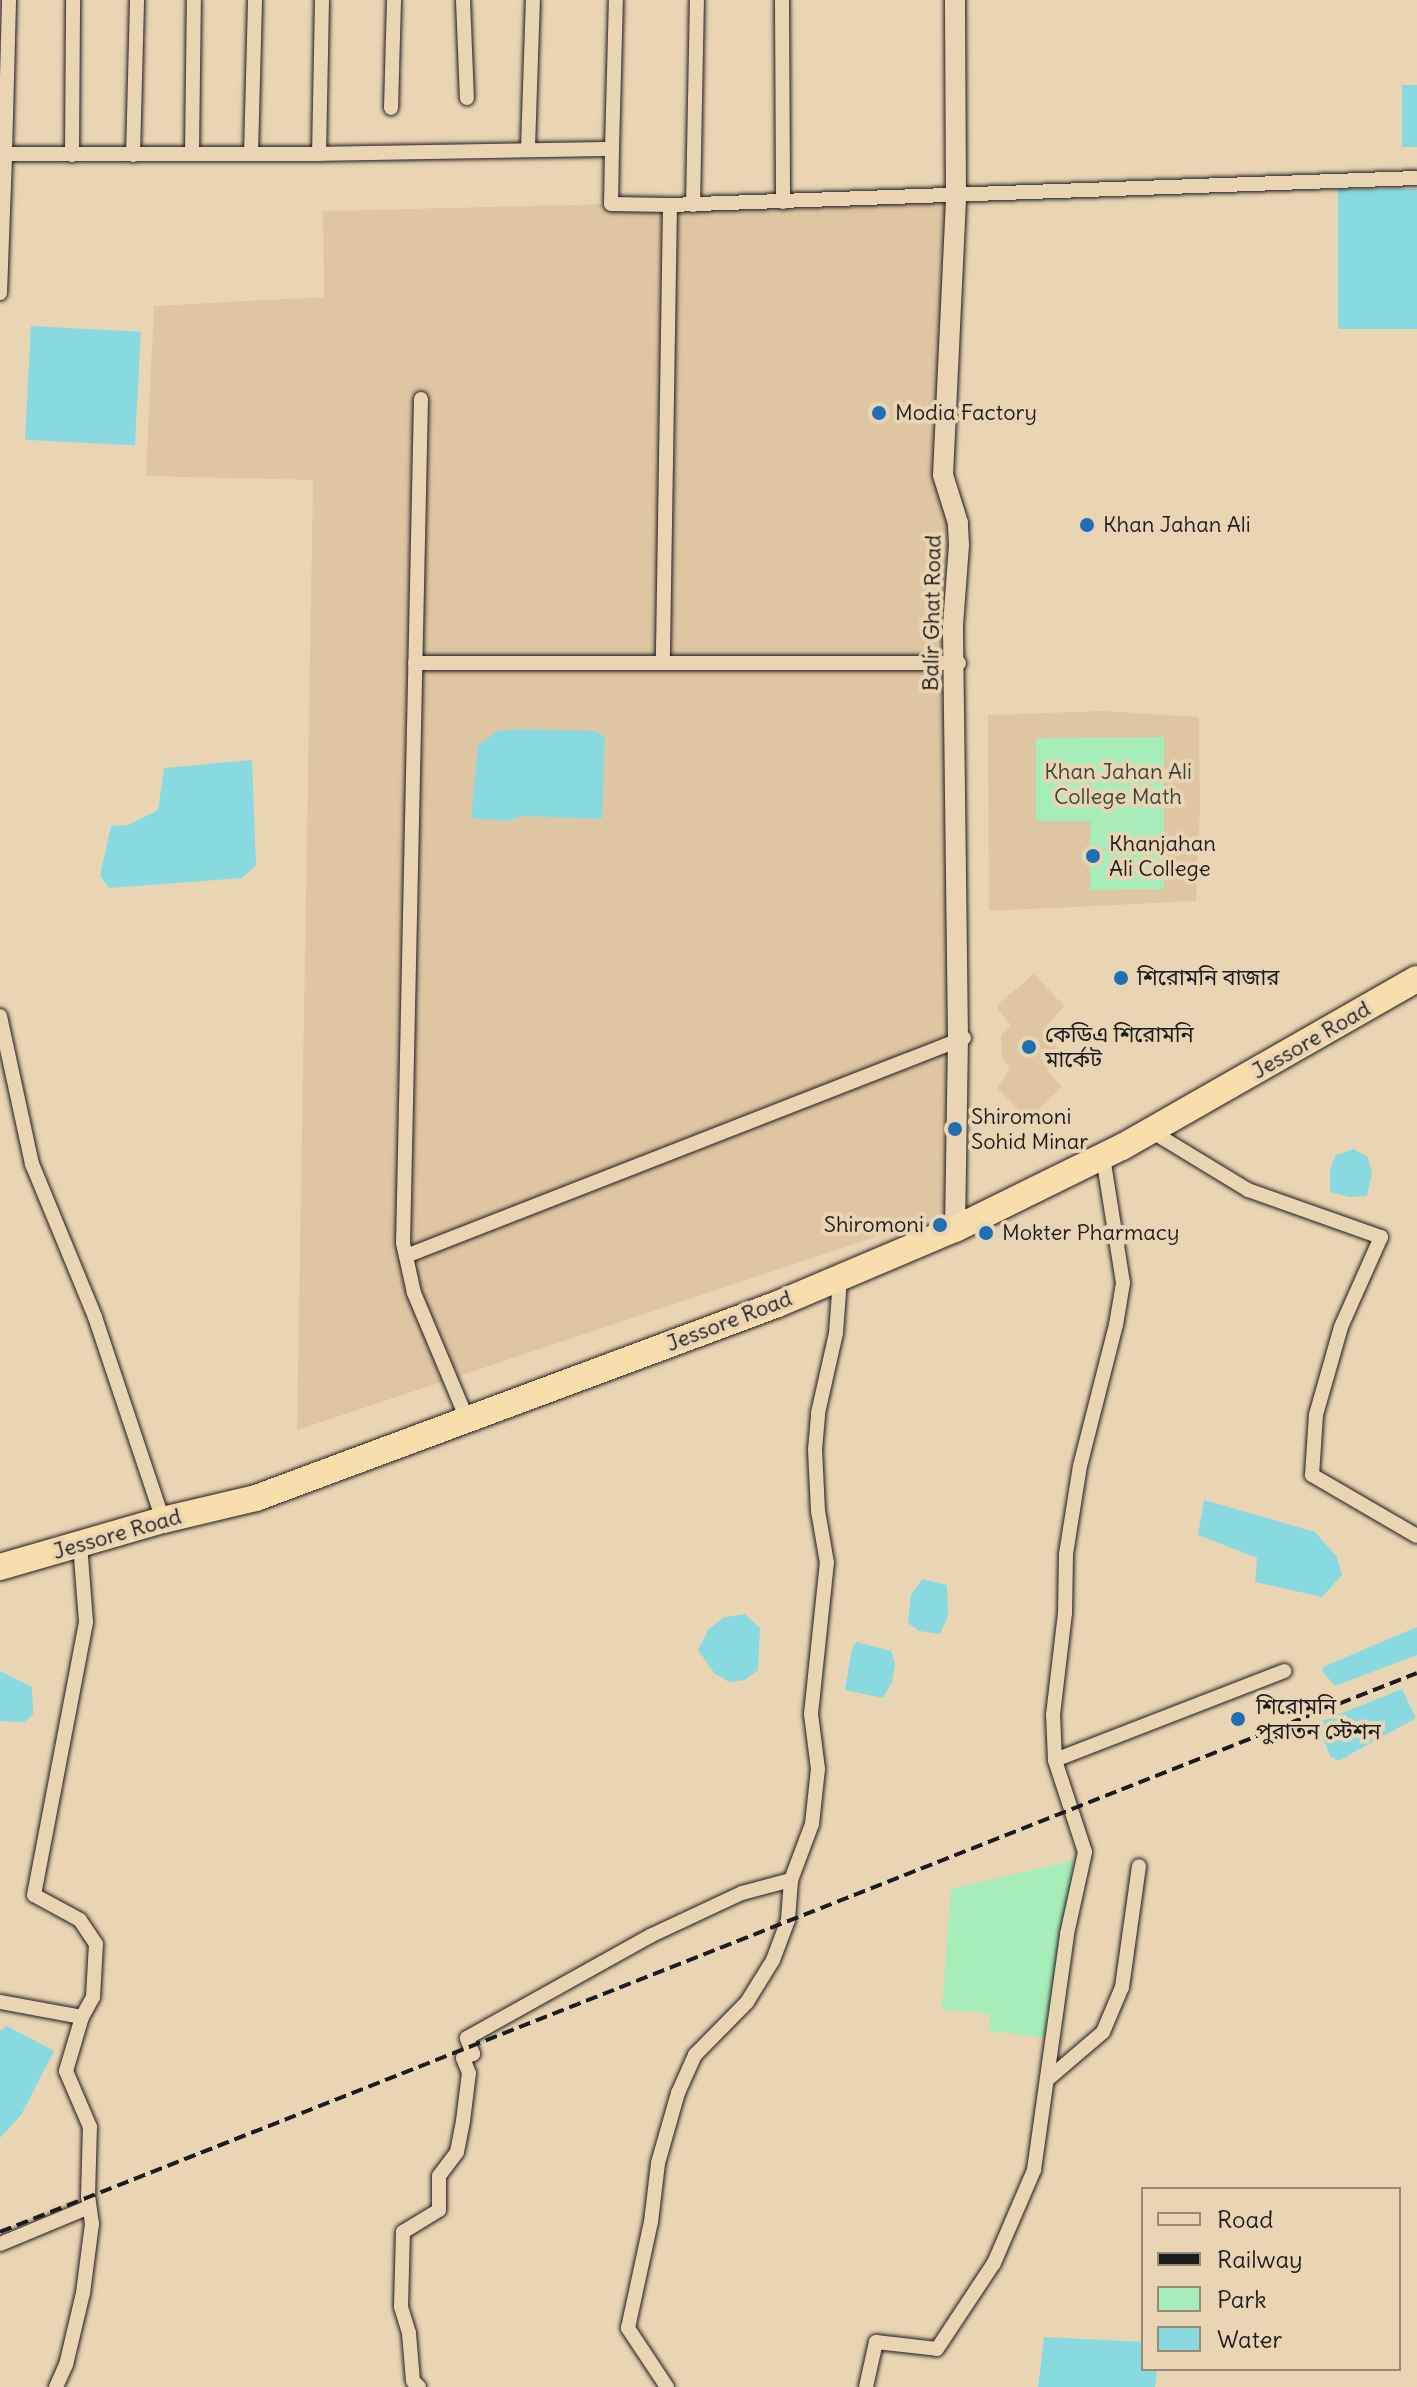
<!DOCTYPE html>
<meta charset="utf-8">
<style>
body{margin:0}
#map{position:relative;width:1417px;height:2387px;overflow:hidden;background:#e9d5b4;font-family:Delius,"Noto Sans Bengali",sans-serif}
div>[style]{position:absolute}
.built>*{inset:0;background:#dec6a2}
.green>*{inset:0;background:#a7edb9}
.water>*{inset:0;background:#89dae0;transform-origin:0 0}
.roads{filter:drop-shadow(0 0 2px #1c1c1c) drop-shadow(0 0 2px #1c1c1c)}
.street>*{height:14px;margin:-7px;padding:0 7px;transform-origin:7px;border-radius:7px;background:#e9d5b4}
.secondary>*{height:20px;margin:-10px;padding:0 10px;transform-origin:10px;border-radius:10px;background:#e9d5b4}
.highway>*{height:26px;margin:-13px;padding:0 13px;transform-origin:13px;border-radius:13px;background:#f8deab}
.rail>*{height:4px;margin-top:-2px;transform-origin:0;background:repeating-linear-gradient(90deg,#1c1c1c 0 12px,transparent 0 18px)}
.dots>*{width:22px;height:22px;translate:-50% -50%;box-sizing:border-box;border:4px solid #e9d5b4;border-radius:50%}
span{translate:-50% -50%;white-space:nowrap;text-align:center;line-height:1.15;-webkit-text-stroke:8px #e9d5b4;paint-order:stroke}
.poi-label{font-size:22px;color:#1c1c1c}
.left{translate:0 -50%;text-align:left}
.right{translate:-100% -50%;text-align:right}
.street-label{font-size:22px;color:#1c1c1c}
.park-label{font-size:22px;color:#38463b}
.legend{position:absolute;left:1141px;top:2187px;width:260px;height:184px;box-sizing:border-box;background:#e9d5b4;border:2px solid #978b77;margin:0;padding:10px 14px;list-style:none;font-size:24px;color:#1c1c1c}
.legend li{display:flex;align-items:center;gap:16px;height:40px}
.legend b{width:40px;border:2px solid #978b77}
</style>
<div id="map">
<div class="built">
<i style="clip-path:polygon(956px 196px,943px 475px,958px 523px,953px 1211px,297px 1430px,313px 480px,146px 476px,154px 306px,324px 297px,323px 211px)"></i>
<i style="clip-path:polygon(1105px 711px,1199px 717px,1200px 810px,1196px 901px,989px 911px,988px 715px)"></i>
<i style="clip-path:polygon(1034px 974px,1064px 1006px,1047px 1025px,1056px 1036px,1056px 1059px,1047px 1070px,1062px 1087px,1028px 1119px,997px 1088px,1010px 1069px,1002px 1058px,1001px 1035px,1011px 1025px,998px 1010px,998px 1004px)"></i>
</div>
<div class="green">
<i style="clip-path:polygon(1164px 737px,1164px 889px,1090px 890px,1090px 821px,1036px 821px,1036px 738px)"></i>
<i style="clip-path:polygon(1074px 1860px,1046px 2038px,989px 2031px,990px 2014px,942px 2009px,951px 1889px)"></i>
</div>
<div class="water">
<i style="left:1402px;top:85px;width:15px;height:62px"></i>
<i style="left:1417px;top:189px;width:140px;height:79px;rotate:90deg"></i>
<i style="left:31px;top:326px;width:110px;height:114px;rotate:3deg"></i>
<i style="clip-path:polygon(518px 729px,595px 731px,605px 737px,602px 819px,521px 816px,509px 821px,471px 818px,478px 745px,498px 731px)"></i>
<i style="clip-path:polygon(252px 760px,256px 865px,242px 878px,109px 888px,100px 876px,111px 826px,128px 825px,158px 810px,164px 768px)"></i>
<i style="clip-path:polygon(1353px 1149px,1367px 1156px,1372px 1173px,1367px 1196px,1349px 1197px,1330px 1192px,1330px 1169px,1336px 1155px)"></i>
<i style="clip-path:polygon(1204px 1500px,1315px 1532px,1337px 1557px,1342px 1575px,1322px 1597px,1255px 1582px,1257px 1558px,1198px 1535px)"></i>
<i style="clip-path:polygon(922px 1579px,947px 1585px,948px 1616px,940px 1634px,919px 1631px,908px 1623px,911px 1595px)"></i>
<i style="clip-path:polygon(745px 1614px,760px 1628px,758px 1670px,745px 1680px,729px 1682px,715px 1674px,698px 1650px,708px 1630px,724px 1617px)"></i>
<i style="clip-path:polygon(1417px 1627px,1417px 1655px,1335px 1686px,1322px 1671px,1325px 1666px)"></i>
<i style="clip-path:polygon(857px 1642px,891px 1651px,895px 1663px,892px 1682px,883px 1698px,845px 1690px,852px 1648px)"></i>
<i style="clip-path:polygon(0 1671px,32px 1687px,33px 1715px,24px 1722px,0 1721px)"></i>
<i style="clip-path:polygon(1402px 1689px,1416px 1718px,1338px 1761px,1330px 1756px,1317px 1723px)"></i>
<i style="clip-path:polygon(7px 2026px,54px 2051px,21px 2115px,0 2138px,0 2030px)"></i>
<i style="clip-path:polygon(1044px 2337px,1143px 2342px,1143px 2369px,1157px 2369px,1155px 2387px,1038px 2387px)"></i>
</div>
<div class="roads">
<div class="street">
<i style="left:322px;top:0;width:154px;rotate:91.1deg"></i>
<i style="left:319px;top:154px;width:293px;rotate:-1deg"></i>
<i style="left:612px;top:149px;width:55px;rotate:91deg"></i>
<i style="left:611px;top:204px;width:59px;rotate:1deg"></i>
<i style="left:670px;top:205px;width:458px;rotate:90.9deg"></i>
<i style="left:463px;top:0;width:98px;rotate:87.7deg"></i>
<i style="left:782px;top:0;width:202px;rotate:89.7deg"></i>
<i style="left:391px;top:108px;width:108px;rotate:-88.4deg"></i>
<i style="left:528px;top:148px;width:148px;rotate:-88.1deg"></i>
<i style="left:612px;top:149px;width:149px;rotate:-88.5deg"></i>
<i style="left:5px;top:154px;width:154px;rotate:-88.5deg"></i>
<i style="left:192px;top:154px;width:154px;rotate:-89.3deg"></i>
<i style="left:251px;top:154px;width:154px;rotate:-88.5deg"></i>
<i style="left:72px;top:155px;width:155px;rotate:-89.6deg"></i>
<i style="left:133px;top:155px;width:155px;rotate:-88.5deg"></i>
<i style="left:670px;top:205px;width:747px;rotate:-2.07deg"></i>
<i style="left:693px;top:205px;width:205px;rotate:-88.9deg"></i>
<i style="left:0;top:293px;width:139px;rotate:-87.9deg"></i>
<i style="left:5px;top:154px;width:314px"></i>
<i style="left:421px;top:399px;width:844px;rotate:91.22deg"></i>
<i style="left:403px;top:1243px;width:51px;rotate:77.6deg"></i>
<i style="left:414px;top:1293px;width:137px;rotate:67.2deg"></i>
<i style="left:415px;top:663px;width:544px"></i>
<i style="left:0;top:1016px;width:151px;rotate:77.8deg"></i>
<i style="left:32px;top:1164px;width:165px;rotate:67.6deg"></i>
<i style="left:95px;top:1317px;width:214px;rotate:71.5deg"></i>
<i style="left:1151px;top:1131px;width:114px;rotate:31.3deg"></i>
<i style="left:1248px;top:1190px;width:141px;rotate:19.5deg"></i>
<i style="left:1381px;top:1237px;width:98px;rotate:114deg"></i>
<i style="left:1341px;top:1327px;width:91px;rotate:105.9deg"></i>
<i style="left:1316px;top:1415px;width:60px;rotate:93.8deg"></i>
<i style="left:1312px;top:1475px;width:121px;rotate:30.2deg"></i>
<i style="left:406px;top:1256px;width:599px;rotate:-21.34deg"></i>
<i style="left:1055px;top:1760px;width:246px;rotate:-21.2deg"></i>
<i style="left:0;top:2002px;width:83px;rotate:10.4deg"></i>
<i style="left:1048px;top:2079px;width:72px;rotate:-40.5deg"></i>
<i style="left:1103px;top:2032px;width:49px;rotate:-67.1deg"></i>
<i style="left:1122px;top:1987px;width:122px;rotate:-82deg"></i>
<i style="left:0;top:2244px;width:96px;rotate:-22.6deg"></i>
<i style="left:56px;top:2387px;width:24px;rotate:-66deg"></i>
<i style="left:66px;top:2365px;width:74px;rotate:-76.7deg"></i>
<i style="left:83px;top:2293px;width:70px;rotate:-82.6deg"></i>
<i style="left:92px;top:2224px;width:27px;rotate:-98deg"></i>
<i style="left:88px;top:2197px;width:70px;rotate:-88.4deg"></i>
<i style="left:90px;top:2127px;width:61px;rotate:-113.2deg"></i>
<i style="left:66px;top:2071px;width:56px;rotate:-73.5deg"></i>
<i style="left:82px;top:2017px;width:23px;rotate:-61deg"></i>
<i style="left:93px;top:1997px;width:53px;rotate:-86.8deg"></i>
<i style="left:96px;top:1944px;width:29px;rotate:-124deg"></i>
<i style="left:80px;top:1920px;width:52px;rotate:-151.5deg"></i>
<i style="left:34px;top:1895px;width:278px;rotate:-79.2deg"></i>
<i style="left:86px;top:1622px;width:78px;rotate:-94.4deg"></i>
<i style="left:419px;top:2387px;width:8px;rotate:-135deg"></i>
<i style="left:413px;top:2381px;width:48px;rotate:-94.8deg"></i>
<i style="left:409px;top:2333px;width:27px;rotate:-107deg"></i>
<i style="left:401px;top:2307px;width:75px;rotate:-88.5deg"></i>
<i style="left:403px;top:2232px;width:42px;rotate:-31.4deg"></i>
<i style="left:439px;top:2210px;width:34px;rotate:-90deg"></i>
<i style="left:439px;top:2176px;width:30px;rotate:-53deg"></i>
<i style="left:457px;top:2152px;width:32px;rotate:-79deg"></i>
<i style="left:463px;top:2121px;width:48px;rotate:-82.9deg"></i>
<i style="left:469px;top:2073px;width:16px;rotate:-112deg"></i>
<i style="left:463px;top:2058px;width:11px;rotate:-22deg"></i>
<i style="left:473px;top:2054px;width:17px;rotate:-111deg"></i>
<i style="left:467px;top:2038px;width:210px;rotate:-29.1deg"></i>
<i style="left:650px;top:1936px;width:102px;rotate:-25.1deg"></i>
<i style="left:742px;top:1893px;width:51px;rotate:-14.9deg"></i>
<i style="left:667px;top:2387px;width:71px;rotate:-123.5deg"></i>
<i style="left:628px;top:2328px;width:108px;rotate:-77.8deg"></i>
<i style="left:651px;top:2222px;width:59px;rotate:-83.2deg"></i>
<i style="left:658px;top:2163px;width:73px;rotate:-74.1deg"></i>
<i style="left:678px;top:2093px;width:42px;rotate:-65.9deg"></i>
<i style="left:695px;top:2055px;width:74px;rotate:-45.5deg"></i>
<i style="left:747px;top:2002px;width:49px;rotate:-58.2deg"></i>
<i style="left:773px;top:1960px;width:43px;rotate:-69.4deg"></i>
<i style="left:788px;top:1920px;width:40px;rotate:-85.7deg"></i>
<i style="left:791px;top:1880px;width:60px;rotate:-69.4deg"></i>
<i style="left:812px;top:1824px;width:55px;rotate:-83.8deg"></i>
<i style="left:818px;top:1769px;width:55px;rotate:-97.3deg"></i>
<i style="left:811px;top:1714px;width:152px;rotate:-84deg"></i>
<i style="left:827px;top:1563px;width:53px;rotate:-99.8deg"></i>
<i style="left:818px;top:1511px;width:61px;rotate:-92.8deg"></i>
<i style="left:815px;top:1450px;width:37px;rotate:-85deg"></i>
<i style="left:818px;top:1413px;width:82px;rotate:-77.3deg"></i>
<i style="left:836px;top:1333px;width:55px;rotate:-85.8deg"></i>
<i style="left:866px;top:2387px;width:46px;rotate:-77.5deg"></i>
<i style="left:876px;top:2342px;width:61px;rotate:6.5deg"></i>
<i style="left:937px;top:2349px;width:103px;rotate:-56.5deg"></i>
<i style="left:994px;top:2263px;width:101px;rotate:-66.7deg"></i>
<i style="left:1034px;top:2170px;width:238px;rotate:-82deg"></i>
<i style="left:1067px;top:1934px;width:84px;rotate:-77.6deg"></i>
<i style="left:1085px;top:1852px;width:97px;rotate:-108.1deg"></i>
<i style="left:1055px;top:1760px;width:45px;rotate:-92.5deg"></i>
<i style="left:1053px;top:1715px;width:103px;rotate:-83.3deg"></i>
<i style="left:1065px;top:1613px;width:59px;rotate:-89deg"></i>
<i style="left:1066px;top:1554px;width:89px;rotate:-81deg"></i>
<i style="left:1080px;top:1466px;width:146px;rotate:-75.7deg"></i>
<i style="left:1116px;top:1325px;width:43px;rotate:-80.5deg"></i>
<i style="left:1123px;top:1283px;width:128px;rotate:-99deg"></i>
</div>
<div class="secondary">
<i style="left:955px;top:1229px;width:189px;rotate:-89.1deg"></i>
<i style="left:958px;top:1040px;width:415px;rotate:-90.7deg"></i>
<i style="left:953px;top:625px;width:80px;rotate:-85.7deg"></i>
<i style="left:959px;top:545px;width:22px;rotate:-93deg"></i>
<i style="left:958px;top:523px;width:50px;rotate:-107.4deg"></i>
<i style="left:943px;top:475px;width:279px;rotate:-87.3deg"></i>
<i style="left:956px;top:196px;width:196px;rotate:-90.3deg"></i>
</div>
<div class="highway">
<i style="left:0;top:1567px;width:170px;rotate:-16.1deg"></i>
<i style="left:163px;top:1520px;width:96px;rotate:-13.3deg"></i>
<i style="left:256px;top:1498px;width:557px;rotate:-20.39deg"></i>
<i style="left:778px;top:1304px;width:192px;rotate:-23deg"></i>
<i style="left:955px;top:1229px;width:186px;rotate:-26.2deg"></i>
<i style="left:1122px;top:1147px;width:339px;rotate:-29.7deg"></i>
</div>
</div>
<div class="rail">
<i style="left:0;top:2232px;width:1523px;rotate:-21.53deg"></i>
</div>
<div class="dots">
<i style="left:879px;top:413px;background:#1f6fb2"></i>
<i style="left:1087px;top:525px;background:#1f6fb2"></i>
<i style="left:1093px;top:856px;background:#1f6fb2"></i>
<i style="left:1121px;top:978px;background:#1f6fb2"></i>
<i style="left:1029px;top:1047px;background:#1f6fb2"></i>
<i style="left:955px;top:1129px;background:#1f6fb2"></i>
<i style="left:940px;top:1225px;background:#1f6fb2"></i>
<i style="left:986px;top:1233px;background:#1f6fb2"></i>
<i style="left:1238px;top:1719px;background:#1f6fb2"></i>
</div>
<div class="poi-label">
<span class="left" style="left:895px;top:413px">Modia Factory</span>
<span class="left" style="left:1103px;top:525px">Khan Jahan Ali</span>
<span class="left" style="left:1109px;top:856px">Khanjahan<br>Ali College</span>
<span class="left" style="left:1137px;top:978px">শিরোমনি বাজার</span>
<span class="left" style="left:1045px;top:1047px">কেডিএ শিরোমনি<br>মার্কেট</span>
<span class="left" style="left:971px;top:1129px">Shiromoni<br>Sohid Minar</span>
<span class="right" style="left:924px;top:1225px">Shiromoni</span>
<span class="left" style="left:1002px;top:1233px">Mokter Pharmacy</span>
<span class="left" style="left:1256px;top:1719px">শিরোমনি<br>পুরাতন স্টেশন</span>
</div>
<div class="street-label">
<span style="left:932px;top:613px;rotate:-89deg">Balir Ghat Road</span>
<span style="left:1311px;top:1040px;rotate:-30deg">Jessore Road</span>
<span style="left:729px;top:1321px;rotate:-21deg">Jessore Road</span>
<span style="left:117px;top:1534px;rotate:-16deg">Jessore Road</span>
</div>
<div class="park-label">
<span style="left:1118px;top:784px">Khan Jahan Ali<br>College Math</span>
</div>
<ul class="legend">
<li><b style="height:10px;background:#e9d5b4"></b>Road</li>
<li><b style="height:10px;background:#1c1c1c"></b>Railway</li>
<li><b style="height:22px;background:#a7edb9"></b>Park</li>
<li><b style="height:22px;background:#89dae0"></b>Water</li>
</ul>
</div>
